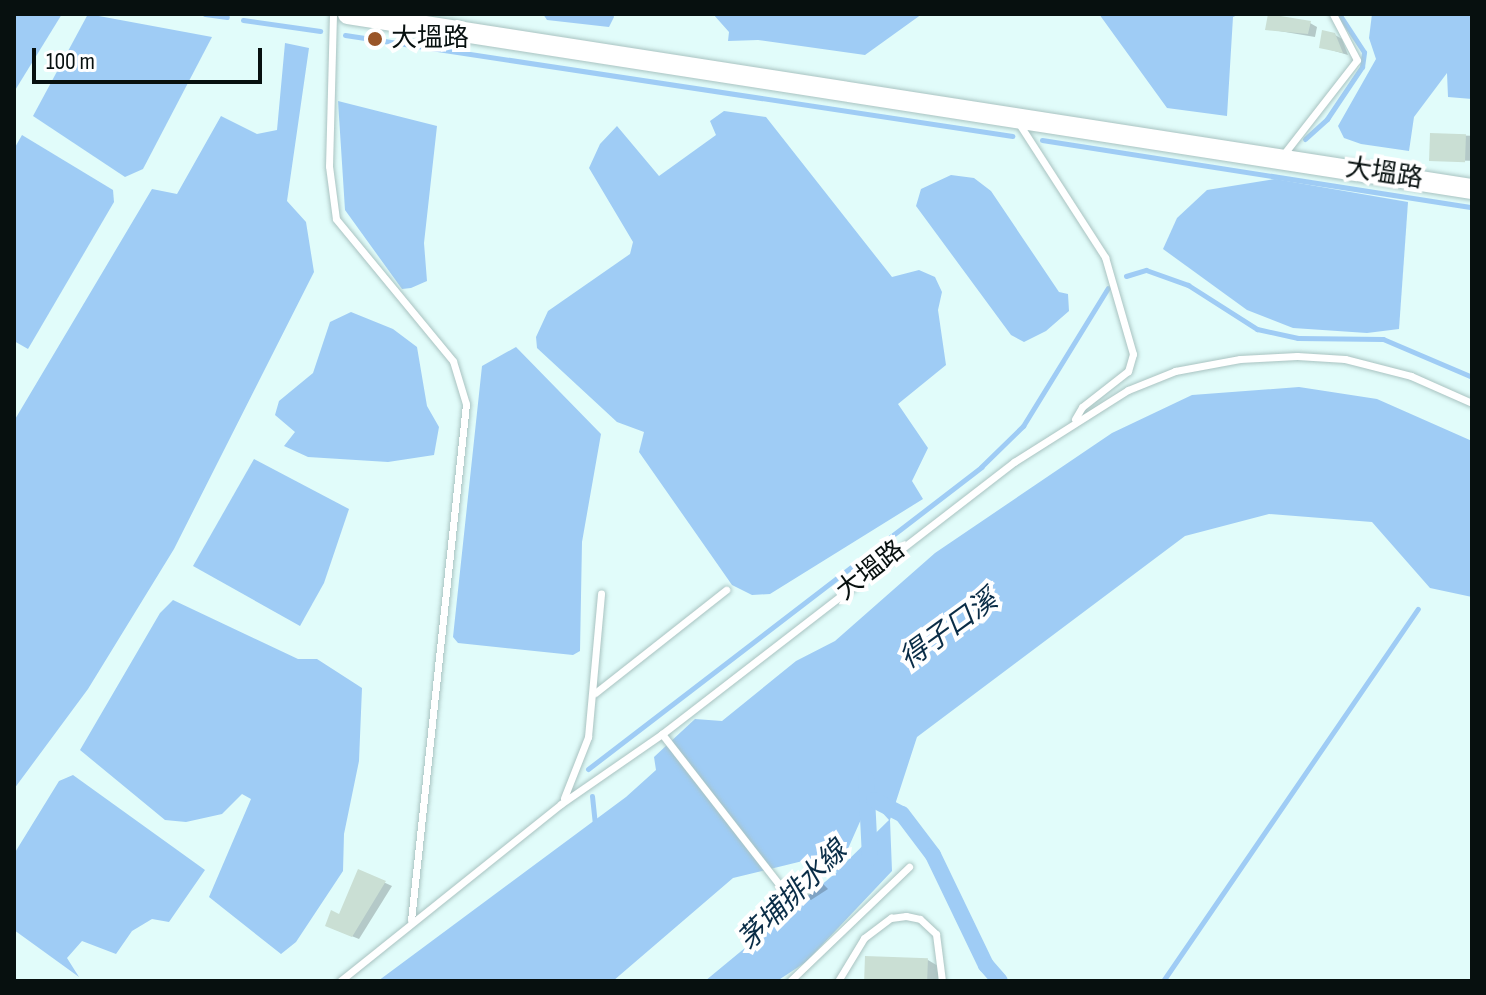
<!DOCTYPE html>
<meta charset="utf-8">
<style>
body{margin:0}
#map{position:relative;width:1486px;height:995px;overflow:hidden;background:#e1fcfa;font-family:"Sofia Sans Condensed","Noto Sans TC",sans-serif}
div>[style]{position:absolute}
.water>*{inset:0;background:#9fccf5}
.shadow>*{inset:0;background:#0003;transform-origin:0 0}
.stream>*{height:5px;margin:-2.5px;padding:0 2.5px;transform-origin:2.5px;border-radius:2.5px;background:#9fccf5}
.canal>*{height:16px;margin:-8px;padding:0 8px;transform-origin:8px;border-radius:8px;background:#9fccf5}
.building>*{inset:0;background:#cadfd4;transform-origin:0 0}
.roads{filter:drop-shadow(0 0 2px #a9c3c1) drop-shadow(0 0 2px #a9c3c1)}
.lane>*{height:7px;margin:-3.5px;padding:0 3.5px;transform-origin:3.5px;border-radius:3.5px;background:#fff}
.secondary>*{height:20px;margin:-10px;padding:0 10px;transform-origin:10px;border-radius:10px;background:#fff}
.dots>*{width:22px;height:22px;translate:-50% -50%;box-sizing:border-box;border:4px solid #fff;border-radius:50%}
span{translate:-50% -50%;white-space:nowrap;text-align:center;line-height:1.15;-webkit-text-stroke:8px #fff;paint-order:stroke}
.poi-label{font-size:26px;color:#07100f}
.left{translate:0 -50%;text-align:left}
.street-label{font-size:26px;color:#07100f}
.water-label{font-size:28px;color:#0a2d47;font-style:italic}
.frame{position:absolute;inset:0;border:16px solid #07100f;pointer-events:none}
.scale{position:absolute;left:32px;top:48px;width:230px;height:36px;box-sizing:border-box;border:4px solid #07100f;border-top:0;padding-left:10px;font-size:24px;line-height:28px;white-space:nowrap;color:#07100f;-webkit-text-stroke:6px #fff;paint-order:stroke}
</style>
<div id="map">
<div class="water">
<i style="clip-path:polygon(14px 14px,62px 14px,14px 92px)"></i>
<i style="clip-path:polygon(88px 14px,212px 37px,143px 169px,125px 177px,33px 116px)"></i>
<i style="clip-path:polygon(543px 14px,613px 14px,614px 17px,609px 27px,547px 20px)"></i>
<i style="clip-path:polygon(713px 14px,922px 14px,865px 55px,758px 40px,728px 41px,729px 32px)"></i>
<i style="clip-path:polygon(1099px 14px,1240px 14px,1233px 17px,1227px 116px,1167px 108px)"></i>
<i style="clip-path:polygon(1372px 14px,1472px 14px,1472px 99px,1448px 97px,1447px 73px,1414px 117px,1409px 151px,1361px 144px,1344px 138px,1338px 126px,1376px 59px,1369px 38px)"></i>
<i style="clip-path:polygon(285px 43px,309px 48px,287px 201px,306px 222px,314px 272px,174px 549px,88px 689px,14px 789px,14px 421px,152px 189px,177px 194px,221px 116px,257px 134px,277px 130px)"></i>
<i style="clip-path:polygon(338px 101px,437px 126px,424px 243px,427px 281px,411px 288px,402px 289px,345px 210px)"></i>
<i style="clip-path:polygon(724px 111px,766px 117px,892px 277px,919px 270px,935px 277px,942px 292px,938px 310px,946px 365px,898px 404px,928px 448px,912px 481px,923px 499px,770px 594px,752px 595px,732px 585px,639px 452px,644px 432px,617px 422px,537px 348px,536px 337px,548px 311px,630px 254px,633px 242px,589px 168px,600px 144px,617px 126px,659px 176px,716px 135px,710px 121px)"></i>
<i style="clip-path:polygon(22px 135px,113px 190px,114px 202px,28px 349px,14px 341px,14px 149px)"></i>
<i style="clip-path:polygon(951px 175px,974px 178px,991px 191px,1059px 292px,1068px 294px,1069px 311px,1046px 331px,1024px 342px,1011px 335px,916px 206px,921px 189px)"></i>
<i style="clip-path:polygon(1275px 179px,1408px 202px,1399px 329px,1367px 333px,1293px 328px,1247px 310px,1163px 249px,1177px 218px,1207px 190px)"></i>
<i style="clip-path:polygon(351px 312px,393px 329px,417px 347px,427px 406px,439px 427px,434px 455px,388px 462px,308px 457px,284px 446px,295px 432px,275px 415px,279px 401px,313px 373px,330px 322px)"></i>
<i style="clip-path:polygon(516px 347px,601px 434px,582px 542px,580px 651px,573px 655px,458px 643px,453px 637px,482px 366px)"></i>
<i style="clip-path:polygon(evenodd,1299px 387px,1377px 399px,1472px 441px,1472px 597px,1430px 588px,1372px 522px,1269px 514px,1185px 536px,917px 737px,890px 820px,892px 871px,806px 962px,777px 981px,705px 981px,837px 872px,819px 857px,733px 878px,613px 981px,378px 981px,626px 797px,656px 770px,654px 757px,695px 719px,722px 721px,796px 661px,835px 641px,935px 553px,1112px 433px,1192px 395px,1299px 387px,870px 799px,889px 820px,839px 869px,870px 799px)"></i>
<i style="clip-path:polygon(254px 459px,349px 509px,324px 583px,300px 626px,193px 566px)"></i>
<i style="clip-path:polygon(173px 600px,298px 659px,317px 659px,362px 688px,359px 761px,344px 834px,343px 871px,296px 942px,281px 954px,209px 897px,251px 799px,242px 794px,222px 814px,186px 822px,165px 820px,80px 750px,160px 613px)"></i>
<i style="clip-path:polygon(73px 775px,205px 870px,169px 922px,152px 919px,132px 931px,116px 954px,82px 941px,67px 958px,79px 977px,14px 930px,14px 854px,59px 781px)"></i>
</div>
<div class="shadow">
<i style="clip-path:polygon(1310px 23px,1317px 27px,1315px 37px,1267px 29px)"></i>
<i style="clip-path:polygon(1335px 35px,1342px 39px,1348px 55px,1321px 47px)"></i>
<i style="left:1432px;top:135px;width:40px;height:25px;rotate:1deg"></i>
<i style="clip-path:polygon(809px 869px,828px 889px,811px 900px,804px 896px)"></i>
<i style="clip-path:polygon(359px 871px,392px 886px,359px 939px,334px 929px)"></i>
<i style="clip-path:polygon(928px 960px,938px 966px,938px 981px,866px 981px)"></i>
</div>
<div class="stream">
<i style="left:205px;top:14px;width:22px;rotate:8deg"></i>
<i style="left:243px;top:20px;width:78px;rotate:8.1deg"></i>
<i style="left:345px;top:35px;width:675px;rotate:8.61deg"></i>
<i style="left:1305px;top:139px;width:30px;rotate:-42deg"></i>
<i style="left:1327px;top:119px;width:63px;rotate:-56.1deg"></i>
<i style="left:1362px;top:67px;width:15px;rotate:-82deg"></i>
<i style="left:1364px;top:52px;width:45px;rotate:-123.3deg"></i>
<i style="left:1042px;top:140px;width:435px;rotate:8.9deg"></i>
<i style="left:1126px;top:276px;width:21px;rotate:-17deg"></i>
<i style="left:1146px;top:270px;width:45px;rotate:19.7deg"></i>
<i style="left:1188px;top:285px;width:82px;rotate:32.5deg"></i>
<i style="left:1257px;top:329px;width:42px;rotate:12.4deg"></i>
<i style="left:1298px;top:338px;width:85px;rotate:0.7deg"></i>
<i style="left:1383px;top:339px;width:97px;rotate:23.1deg"></i>
<i style="left:588px;top:769px;width:496px;rotate:-37.5deg"></i>
<i style="left:981px;top:467px;width:59px;rotate:-44.3deg"></i>
<i style="left:1023px;top:426px;width:162px;rotate:-58.4deg"></i>
<i style="left:592px;top:796px;width:28px;rotate:84deg"></i>
<i style="left:1163px;top:981px;width:451px;rotate:-55.6deg"></i>
</div>
<div class="canal">
<i style="left:866px;top:778px;width:80px;rotate:87.1deg"></i>
<i style="left:874px;top:800px;width:31px;rotate:27deg"></i>
<i style="left:902px;top:814px;width:51px;rotate:52.9deg"></i>
<i style="left:933px;top:855px;width:122px;rotate:64.3deg"></i>
<i style="left:986px;top:965px;width:21px;rotate:49deg"></i>
</div>
<div class="building">
<i style="clip-path:polygon(1268px 14px,1311px 21px,1308px 34px,1265px 30px)"></i>
<i style="clip-path:polygon(1322px 30px,1335px 33px,1343px 53px,1319px 48px)"></i>
<i style="left:1430px;top:133px;width:36px;height:28px;rotate:2deg"></i>
<i style="clip-path:polygon(809px 867px,823px 885px,803px 897px,789px 883px)"></i>
<i style="clip-path:polygon(358px 869px,386px 881px,352px 937px,325px 926px,331px 910px,339px 914px)"></i>
<i style="left:865px;top:956px;width:63px;height:25px;rotate:2deg"></i>
</div>
<div class="roads">
<div class="lane">
<i style="left:333px;top:14px;width:152px;rotate:91.5deg"></i>
<i style="left:329px;top:166px;width:53px;rotate:82.5deg"></i>
<i style="left:336px;top:219px;width:184px;rotate:50.5deg"></i>
<i style="left:453px;top:361px;width:45px;rotate:73.2deg"></i>
<i style="left:466px;top:404px;width:519px;rotate:96.08deg"></i>
<i style="left:1018px;top:122px;width:161px;rotate:57.2deg"></i>
<i style="left:1105px;top:257px;width:101px;rotate:73.9deg"></i>
<i style="left:1133px;top:354px;width:18px;rotate:106deg"></i>
<i style="left:1128px;top:371px;width:58px;rotate:142deg"></i>
<i style="left:1082px;top:407px;width:14px;rotate:120deg"></i>
<i style="left:1283px;top:155px;width:120px;rotate:-52.1deg"></i>
<i style="left:1357px;top:60px;width:52px;rotate:-117.6deg"></i>
<i style="left:595px;top:693px;width:167px;rotate:-38.2deg"></i>
<i style="left:662px;top:734px;width:205px;rotate:52.1deg"></i>
<i style="left:564px;top:798px;width:66px;rotate:-68.5deg"></i>
<i style="left:588px;top:737px;width:144px;rotate:-84.8deg"></i>
<i style="left:340px;top:981px;width:283px;rotate:-38.7deg"></i>
<i style="left:561px;top:804px;width:123px;rotate:-34.7deg"></i>
<i style="left:662px;top:734px;width:445px;rotate:-37.7deg"></i>
<i style="left:1014px;top:462px;width:135px;rotate:-32.3deg"></i>
<i style="left:1128px;top:390px;width:51px;rotate:-22deg"></i>
<i style="left:1175px;top:371px;width:66px;rotate:-10.5deg"></i>
<i style="left:1240px;top:359px;width:57px;rotate:-3deg"></i>
<i style="left:1297px;top:356px;width:48px;rotate:3.6deg"></i>
<i style="left:1345px;top:359px;width:68px;rotate:14.4deg"></i>
<i style="left:1411px;top:376px;width:67px;rotate:23.9deg"></i>
<i style="left:790px;top:981px;width:165px;rotate:-43.8deg"></i>
<i style="left:838px;top:981px;width:50px;rotate:-58.8deg"></i>
<i style="left:864px;top:938px;width:34px;rotate:-37deg"></i>
<i style="left:891px;top:918px;width:15px;rotate:-8deg"></i>
<i style="left:906px;top:916px;width:14px;rotate:12deg"></i>
<i style="left:920px;top:919px;width:22px;rotate:43deg"></i>
<i style="left:936px;top:934px;width:47px;rotate:82.7deg"></i>
</div>
<div class="secondary">
<i style="left:348px;top:14px;width:1138px;rotate:8.85deg"></i>
</div>
</div>
<div class="dots">
<i style="left:375px;top:39px;background:#995528"></i>
</div>
<div class="poi-label">
<span class="left" style="left:391px;top:39px">大塭路</span>
</div>
<div class="street-label">
<span style="left:1384px;top:174px;rotate:9deg">大塭路</span>
<span style="left:871px;top:571px;rotate:-38deg">大塭路</span>
</div>
<div class="water-label">
<span style="left:949px;top:630px;rotate:-36deg">得子口溪</span>
<span style="left:793px;top:896px;rotate:-45deg">茅埔排水線</span>
</div>
<div class="frame"></div>
<div class="scale">100 m</div>
</div>
